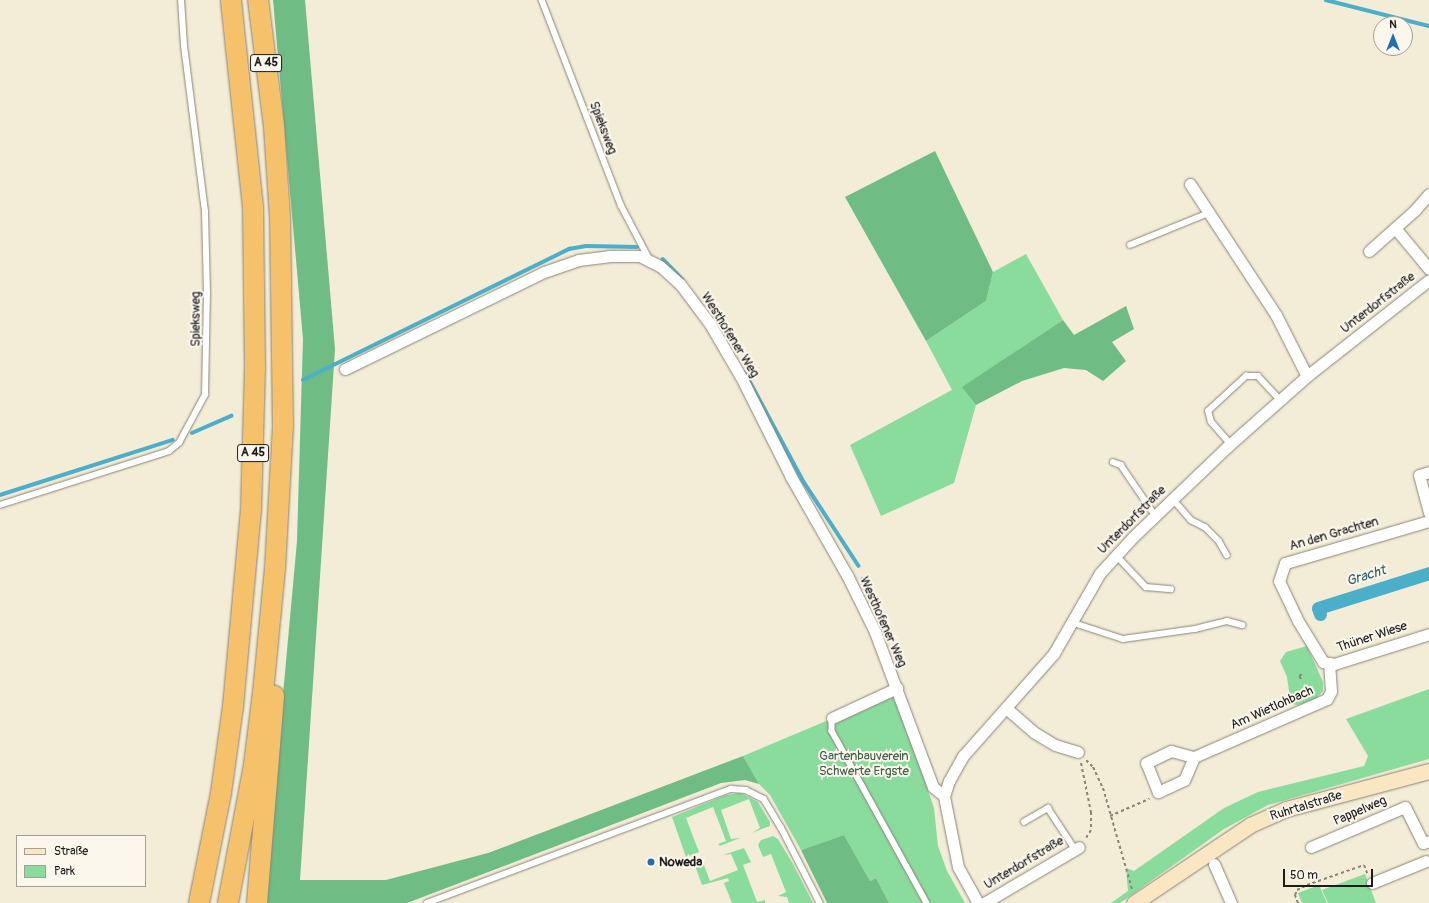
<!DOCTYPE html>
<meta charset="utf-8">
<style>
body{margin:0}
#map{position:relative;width:1429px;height:903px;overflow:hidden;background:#f3ecd6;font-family:Pangolin,sans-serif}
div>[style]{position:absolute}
.green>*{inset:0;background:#8adc9d}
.forest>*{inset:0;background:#6fbc84}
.stream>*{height:3.5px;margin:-1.75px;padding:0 1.75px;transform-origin:1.75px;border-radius:1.75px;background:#4bafca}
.canal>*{height:13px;margin:-6.5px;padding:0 6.5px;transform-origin:6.5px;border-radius:6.5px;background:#4bafca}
.path>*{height:2px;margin-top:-1px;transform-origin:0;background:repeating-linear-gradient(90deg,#888479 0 3px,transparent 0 6px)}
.roads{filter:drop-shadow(0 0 1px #888479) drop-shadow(0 0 1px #888479)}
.lane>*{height:5.5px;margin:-2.75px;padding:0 2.75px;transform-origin:2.75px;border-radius:2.75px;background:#fff}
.street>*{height:11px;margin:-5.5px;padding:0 5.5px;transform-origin:5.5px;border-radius:5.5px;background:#fff}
.secondary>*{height:15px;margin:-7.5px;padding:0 7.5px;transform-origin:7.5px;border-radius:7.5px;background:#fbe6c4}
.highway>*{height:20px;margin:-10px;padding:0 10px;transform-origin:10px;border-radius:10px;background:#f5c16b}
.dots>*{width:11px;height:11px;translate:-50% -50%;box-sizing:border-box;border:2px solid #fbf7ec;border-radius:50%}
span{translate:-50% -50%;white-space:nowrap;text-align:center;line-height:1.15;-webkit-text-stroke:4px #fbf7ec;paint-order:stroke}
.shield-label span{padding:1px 3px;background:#fbf7ec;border:1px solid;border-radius:3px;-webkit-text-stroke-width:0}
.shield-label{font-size:12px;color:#1c1c1c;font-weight:700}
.street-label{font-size:13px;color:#1c1c1c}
.park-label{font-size:13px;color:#425f49}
.poi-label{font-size:13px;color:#1c1c1c;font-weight:700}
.left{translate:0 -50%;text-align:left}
.water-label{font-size:14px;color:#315e6a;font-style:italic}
.legend{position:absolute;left:16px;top:835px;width:130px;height:52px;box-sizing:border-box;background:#fbf7ec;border:1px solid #a29f99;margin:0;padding:5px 7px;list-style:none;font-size:12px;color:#1c1c1c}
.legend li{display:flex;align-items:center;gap:8px;height:20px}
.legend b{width:20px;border:1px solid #a29f99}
.north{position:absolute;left:1373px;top:16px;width:40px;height:40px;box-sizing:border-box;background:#fbf7ec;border:1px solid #a29f99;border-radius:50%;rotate:0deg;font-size:11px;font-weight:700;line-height:16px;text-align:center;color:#1c1c1c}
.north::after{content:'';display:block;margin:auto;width:14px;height:18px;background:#1f6fb2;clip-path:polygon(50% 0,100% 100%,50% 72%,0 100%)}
.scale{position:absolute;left:1283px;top:869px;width:90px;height:18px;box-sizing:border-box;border:2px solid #1c1c1c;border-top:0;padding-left:5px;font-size:12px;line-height:14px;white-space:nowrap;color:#1c1c1c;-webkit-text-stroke:3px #fbf7ec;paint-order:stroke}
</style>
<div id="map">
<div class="green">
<i style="clip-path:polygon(1026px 254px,1063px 320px,963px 387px,976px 405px,954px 483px,881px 516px,850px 445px,952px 390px,926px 341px,986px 301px,993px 272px)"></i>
<i style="clip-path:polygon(1307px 646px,1323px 682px,1323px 691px,1316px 699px,1298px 705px,1291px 704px,1287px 677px,1280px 661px,1286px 652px)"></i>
<i style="clip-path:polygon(1429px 689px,1429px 759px,1268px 805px,1224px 829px,1120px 903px,1111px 903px,1128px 891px,1126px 868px,1134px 871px,1224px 808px,1258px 792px,1364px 766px,1368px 756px,1346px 719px)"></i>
<i style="clip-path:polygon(888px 695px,894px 697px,922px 772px,934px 808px,938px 846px,947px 871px,965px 903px,889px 903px,876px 878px,870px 881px,844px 835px,801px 850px,770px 795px,759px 784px,743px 756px)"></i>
<i style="clip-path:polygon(741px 793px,758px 802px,770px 822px,770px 826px,752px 833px,760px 828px,749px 799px,721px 810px,731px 839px,740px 838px,720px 846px,718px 844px,726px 841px,713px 807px,686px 818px,699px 852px,686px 857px,672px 817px,726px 795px)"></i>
<i style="clip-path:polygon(773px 836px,778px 839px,793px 864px,813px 903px,789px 903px,787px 897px,778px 896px,786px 892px,771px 854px,763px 857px,758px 845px,761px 840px)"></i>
<i style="clip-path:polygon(744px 848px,751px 862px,743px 865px,757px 902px,765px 900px,765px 903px,732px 903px,724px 883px,729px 881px,728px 878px,702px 885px,694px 863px,702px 860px,710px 881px,738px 870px,731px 854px,723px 855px)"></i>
<i style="clip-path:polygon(1365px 874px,1376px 903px,1328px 903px,1322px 890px)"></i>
<i style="clip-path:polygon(1319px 885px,1327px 903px,1302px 903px,1298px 893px)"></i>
</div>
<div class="forest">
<i style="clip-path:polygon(273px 0,305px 0,335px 349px,300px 880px,386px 880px,488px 853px,743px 756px,759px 784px,745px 780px,721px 783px,407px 903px,264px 903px,297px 541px,303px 339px)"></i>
<i style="clip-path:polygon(935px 151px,993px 272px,986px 301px,926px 341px,845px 197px)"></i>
<i style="clip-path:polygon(1126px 306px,1134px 329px,1112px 342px,1126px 361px,1103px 381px,1086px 370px,1064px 368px,1022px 381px,976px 405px,962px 387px,1063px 320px,1074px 335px)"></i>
<i style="clip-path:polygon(844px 835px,870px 881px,876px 878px,889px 903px,827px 903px,801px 850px)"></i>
</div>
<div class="stream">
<i style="left:1326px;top:0;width:106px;rotate:14.2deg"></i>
<i style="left:663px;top:259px;width:28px;rotate:46deg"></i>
<i style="left:745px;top:372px;width:125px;rotate:61.8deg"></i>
<i style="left:804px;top:482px;width:100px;rotate:56.8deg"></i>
<i style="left:303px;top:380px;width:297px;rotate:-26.2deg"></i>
<i style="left:569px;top:249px;width:17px;rotate:-10deg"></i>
<i style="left:586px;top:246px;width:51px;rotate:1.1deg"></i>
<i style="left:192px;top:433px;width:43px;rotate:-23.6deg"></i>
<i style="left:0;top:495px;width:181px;rotate:-17.7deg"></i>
<i style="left:863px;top:579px;width:56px;rotate:68deg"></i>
</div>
<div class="canal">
<i style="left:1320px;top:614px;width:6px;rotate:-108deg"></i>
<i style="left:1318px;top:608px;width:116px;rotate:-17.5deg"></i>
</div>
<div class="path">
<i style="left:1301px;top:679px;width:4px;rotate:-124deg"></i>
<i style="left:1299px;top:676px;width:4px;rotate:-34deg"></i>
<i style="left:1086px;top:760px;width:10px;rotate:45deg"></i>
<i style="left:1093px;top:767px;width:23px;rotate:65deg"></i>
<i style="left:1103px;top:788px;width:105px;rotate:74deg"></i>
<i style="left:1081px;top:763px;width:50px;rotate:78.5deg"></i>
<i style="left:1091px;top:812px;width:18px;rotate:90deg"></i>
<i style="left:1091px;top:830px;width:9px;rotate:122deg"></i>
<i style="left:1110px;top:816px;width:43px;rotate:-23.6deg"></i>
<i style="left:1298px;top:903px;width:9px;rotate:-111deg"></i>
<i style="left:1295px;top:895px;width:5px;rotate:-68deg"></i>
<i style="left:1297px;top:890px;width:11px;rotate:-27deg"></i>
<i style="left:1307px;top:885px;width:60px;rotate:-19.3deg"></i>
<i style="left:1364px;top:865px;width:9px;rotate:69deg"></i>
</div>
<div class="roads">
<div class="lane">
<i style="left:542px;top:0;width:220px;rotate:68.9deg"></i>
<i style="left:621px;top:205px;width:62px;rotate:62.2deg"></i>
<i style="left:1130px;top:245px;width:85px;rotate:-22.1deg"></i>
<i style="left:1230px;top:444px;width:29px;rotate:-131deg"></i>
<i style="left:1211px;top:422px;width:11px;rotate:-105deg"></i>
<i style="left:1208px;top:411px;width:52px;rotate:-42.6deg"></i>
<i style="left:1246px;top:376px;width:12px"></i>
<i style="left:1258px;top:376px;width:33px;rotate:47deg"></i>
<i style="left:1113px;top:462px;width:9px;rotate:21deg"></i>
<i style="left:1121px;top:465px;width:60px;rotate:55.8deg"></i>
<i style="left:1173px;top:499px;width:28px;rotate:49deg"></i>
<i style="left:1191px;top:520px;width:16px;rotate:27deg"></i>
<i style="left:1205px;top:527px;width:20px;rotate:45deg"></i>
<i style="left:1219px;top:541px;width:16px;rotate:60deg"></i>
<i style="left:0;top:505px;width:177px;rotate:-17.7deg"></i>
<i style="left:169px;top:451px;width:13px;rotate:-39deg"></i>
<i style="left:179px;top:443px;width:55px;rotate:-61.6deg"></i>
<i style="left:205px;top:395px;width:101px;rotate:-88.9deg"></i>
<i style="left:207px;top:294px;width:82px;rotate:-91.4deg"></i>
<i style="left:205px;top:212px;width:167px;rotate:-97.2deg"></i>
<i style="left:184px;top:46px;width:46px;rotate:-93.7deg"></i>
<i style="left:1116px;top:555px;width:44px;rotate:46.8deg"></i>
<i style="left:1146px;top:587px;width:25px;rotate:5deg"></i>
<i style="left:1071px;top:622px;width:55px;rotate:18.1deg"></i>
<i style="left:1123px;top:639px;width:73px;rotate:-7.9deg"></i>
<i style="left:1195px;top:629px;width:33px;rotate:-14deg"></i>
<i style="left:1227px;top:621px;width:16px;rotate:15deg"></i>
<i style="left:832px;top:718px;width:13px;rotate:90deg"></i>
<i style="left:832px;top:731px;width:196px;rotate:61.1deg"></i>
<i style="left:1024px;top:822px;width:28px;rotate:-30deg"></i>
<i style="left:1048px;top:808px;width:49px;rotate:56.6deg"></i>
<i style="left:427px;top:903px;width:325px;rotate:-20.6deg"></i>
<i style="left:731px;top:789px;width:15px;rotate:4deg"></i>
<i style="left:746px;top:790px;width:20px;rotate:27deg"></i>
<i style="left:764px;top:799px;width:33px;rotate:59deg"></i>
<i style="left:781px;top:827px;width:85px;rotate:62.8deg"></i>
</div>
<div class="street">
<i style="left:1190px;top:184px;width:157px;rotate:56.7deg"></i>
<i style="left:1276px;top:315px;width:68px;rotate:63.1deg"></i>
<i style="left:1395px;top:228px;width:53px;rotate:50.3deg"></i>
<i style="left:1369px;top:251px;width:62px;rotate:-41.7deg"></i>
<i style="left:1415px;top:210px;width:21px;rotate:-49deg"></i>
<i style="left:345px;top:369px;width:221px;rotate:-26deg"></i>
<i style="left:544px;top:272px;width:36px;rotate:-19deg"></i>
<i style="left:578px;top:260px;width:31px;rotate:-7deg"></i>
<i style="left:609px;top:256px;width:31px"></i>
<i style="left:640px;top:256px;width:22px;rotate:27deg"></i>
<i style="left:660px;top:266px;width:27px;rotate:42deg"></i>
<i style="left:680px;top:284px;width:50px;rotate:53.1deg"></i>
<i style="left:710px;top:324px;width:61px;rotate:59.7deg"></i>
<i style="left:741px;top:377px;width:112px;rotate:63.4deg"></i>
<i style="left:791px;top:477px;width:113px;rotate:60.3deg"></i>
<i style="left:847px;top:575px;width:64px;rotate:63.8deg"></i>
<i style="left:875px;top:632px;width:165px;rotate:69.5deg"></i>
<i style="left:933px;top:787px;width:14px;rotate:39deg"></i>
<i style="left:1429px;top:472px;width:10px;rotate:163deg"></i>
<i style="left:1419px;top:475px;width:39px;rotate:75deg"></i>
<i style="left:1429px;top:521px;width:150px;rotate:163.7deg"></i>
<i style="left:1285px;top:563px;width:19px;rotate:108deg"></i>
<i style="left:1279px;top:581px;width:44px;rotate:64.6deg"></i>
<i style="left:1298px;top:621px;width:48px;rotate:58.6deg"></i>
<i style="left:1323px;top:662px;width:11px;rotate:10deg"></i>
<i style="left:1334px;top:664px;width:100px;rotate:-17.5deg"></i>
<i style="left:1006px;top:708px;width:38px;rotate:41deg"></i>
<i style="left:1035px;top:733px;width:23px;rotate:31deg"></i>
<i style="left:1055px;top:745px;width:24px;rotate:17deg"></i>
<i style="left:832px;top:718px;width:72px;rotate:-24.8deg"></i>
<i style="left:1194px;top:757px;width:25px;rotate:113deg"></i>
<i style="left:1184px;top:780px;width:29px;rotate:155deg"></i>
<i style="left:1158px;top:792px;width:31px;rotate:-112deg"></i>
<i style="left:1146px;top:763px;width:28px;rotate:-26deg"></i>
<i style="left:1171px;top:751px;width:24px;rotate:15deg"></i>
<i style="left:1194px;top:757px;width:145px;rotate:-23.6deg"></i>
<i style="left:1327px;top:699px;width:9px;rotate:-63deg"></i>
<i style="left:1331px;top:691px;width:28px;rotate:-94deg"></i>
<i style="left:1311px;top:847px;width:102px;rotate:-23.1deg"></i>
<i style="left:1405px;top:807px;width:40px;rotate:63.4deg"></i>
<i style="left:1423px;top:843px;width:6px;rotate:-18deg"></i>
<i style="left:1214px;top:864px;width:43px;rotate:66.4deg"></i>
<i style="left:1372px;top:883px;width:58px;rotate:-22.2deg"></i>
<i style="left:978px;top:903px;width:41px;rotate:-119.1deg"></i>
<i style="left:958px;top:867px;width:72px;rotate:-101.2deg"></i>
<i style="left:944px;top:796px;width:16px;rotate:-72deg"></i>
<i style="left:949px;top:781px;width:29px;rotate:-61deg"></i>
<i style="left:963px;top:756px;width:137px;rotate:-48.5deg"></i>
<i style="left:1054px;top:653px;width:92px;rotate:-60.1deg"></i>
<i style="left:1100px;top:573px;width:49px;rotate:-47.5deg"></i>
<i style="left:1133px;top:537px;width:130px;rotate:-43.8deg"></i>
<i style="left:1227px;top:447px;width:107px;rotate:-41.6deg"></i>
<i style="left:1307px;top:376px;width:155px;rotate:-38.2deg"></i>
<i style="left:984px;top:903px;width:110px;rotate:-30.5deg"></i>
</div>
<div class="secondary">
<i style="left:1134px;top:903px;width:140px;rotate:-33.9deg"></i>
<i style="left:1250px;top:825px;width:39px;rotate:-24deg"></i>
<i style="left:1286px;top:809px;width:148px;rotate:-14.9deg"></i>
</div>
<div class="highway">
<i style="left:199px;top:903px;width:112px;rotate:-78.7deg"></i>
<i style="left:221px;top:793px;width:87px;rotate:-82.1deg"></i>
<i style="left:233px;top:707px;width:197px;rotate:-84.8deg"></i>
<i style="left:251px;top:511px;width:143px;rotate:-88.4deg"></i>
<i style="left:255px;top:368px;width:161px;rotate:-90.7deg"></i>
<i style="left:253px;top:207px;width:208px;rotate:-96.1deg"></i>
<i style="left:228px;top:903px;width:140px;rotate:-79.3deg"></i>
<i style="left:254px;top:765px;width:73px;rotate:-82.9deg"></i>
<i style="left:263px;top:693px;width:125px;rotate:-84.5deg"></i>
<i style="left:275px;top:569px;width:142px;rotate:-86.8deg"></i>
<i style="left:283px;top:427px;width:210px;rotate:-90.8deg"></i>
<i style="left:280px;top:217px;width:91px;rotate:-93.8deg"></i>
<i style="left:274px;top:126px;width:127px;rotate:-97.2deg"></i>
<i style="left:257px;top:903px;width:208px;rotate:-85.3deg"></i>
</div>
</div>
<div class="dots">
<i style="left:651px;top:862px;background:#1f6fb2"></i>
</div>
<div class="shield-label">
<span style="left:266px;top:63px">A 45</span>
<span style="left:253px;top:453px">A 45</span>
</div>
<div class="street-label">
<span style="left:603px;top:128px;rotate:69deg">Spieksweg</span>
<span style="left:1378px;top:303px;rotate:-38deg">Unterdorfstraße</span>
<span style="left:196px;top:319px;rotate:-90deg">Spieksweg</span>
<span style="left:730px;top:335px;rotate:58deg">Westhofener Weg</span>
<span style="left:1132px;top:520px;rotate:-45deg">Unterdorfstraße</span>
<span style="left:1334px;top:534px;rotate:-16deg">An den Grachten</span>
<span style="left:883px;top:622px;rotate:66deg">Westhofener Weg</span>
<span style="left:1372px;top:637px;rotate:-18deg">Thüner Wiese</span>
<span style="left:1272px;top:708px;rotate:-24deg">Am Wietlohbach</span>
<span style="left:1306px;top:806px;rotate:-17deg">Ruhrtalstraße</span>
<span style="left:1360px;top:811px;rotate:-23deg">Pappelweg</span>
<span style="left:1024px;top:863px;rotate:-31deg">Unterdorfstraße</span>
</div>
<div class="park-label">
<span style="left:864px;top:764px">Gartenbauverein<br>Schwerte Ergste</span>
</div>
<div class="poi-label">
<span class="left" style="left:659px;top:862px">Noweda</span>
</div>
<div class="water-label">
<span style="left:1366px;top:576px;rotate:-17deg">Gracht</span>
</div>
<ul class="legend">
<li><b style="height:5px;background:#fbe6c4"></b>Straße</li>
<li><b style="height:11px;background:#8adc9d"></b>Park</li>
</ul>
<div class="north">N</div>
<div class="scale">50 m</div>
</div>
